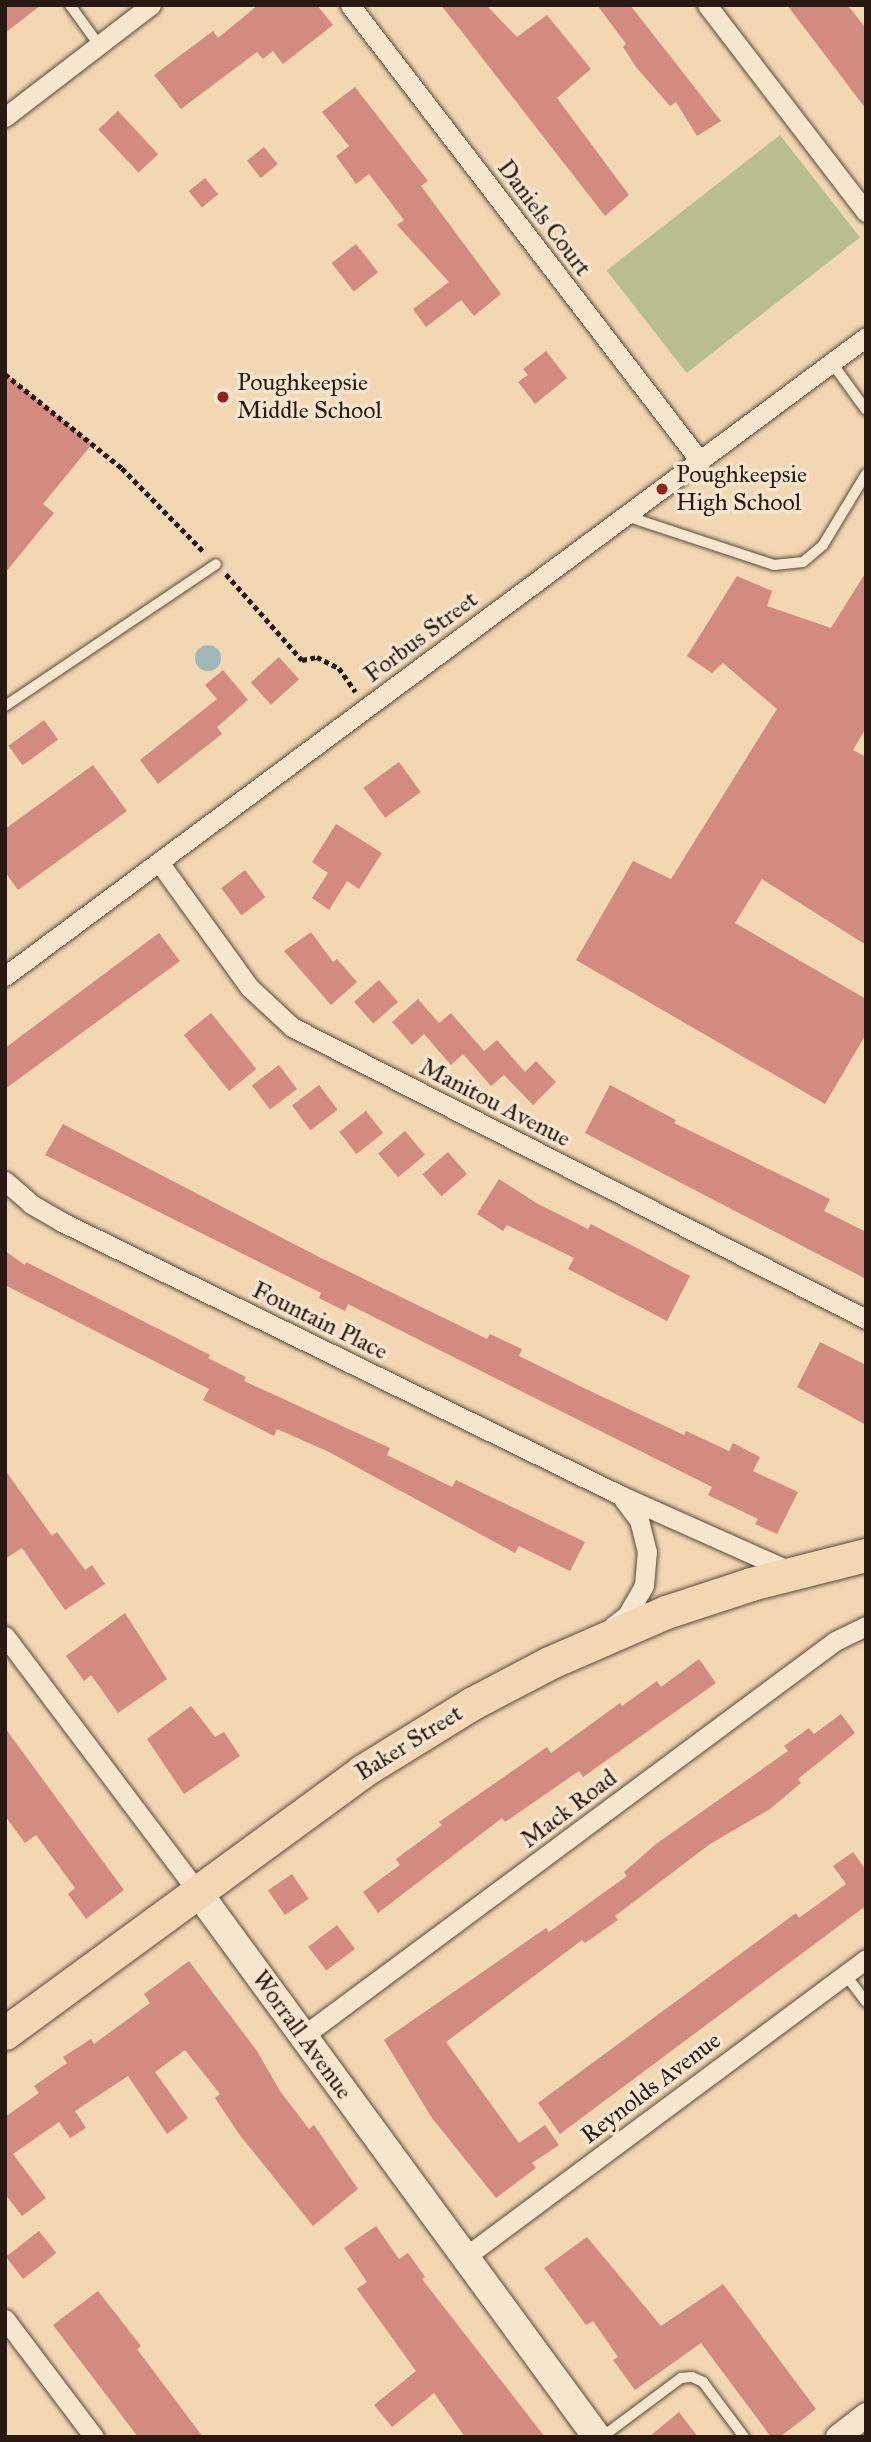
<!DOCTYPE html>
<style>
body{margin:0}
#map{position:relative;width:871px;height:2442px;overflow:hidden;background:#f2d7b3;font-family:"IM FELL Great Primer",serif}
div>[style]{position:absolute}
.green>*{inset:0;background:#b9be8e;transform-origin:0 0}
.water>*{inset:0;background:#9fb7b7}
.round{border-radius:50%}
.building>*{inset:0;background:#d38b7f;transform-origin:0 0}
.path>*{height:4.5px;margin-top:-2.25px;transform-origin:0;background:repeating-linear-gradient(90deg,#281a12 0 5px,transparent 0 8.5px)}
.roads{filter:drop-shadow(0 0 2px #5a493a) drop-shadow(0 0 2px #5a493a)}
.service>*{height:10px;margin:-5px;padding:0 5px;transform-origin:5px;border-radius:5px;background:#f7e5ce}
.minor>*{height:19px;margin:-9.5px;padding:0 9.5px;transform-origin:9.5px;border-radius:9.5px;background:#f7e5ce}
.tertiary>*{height:24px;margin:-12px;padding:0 12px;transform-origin:12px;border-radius:12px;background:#f7e5ce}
.secondary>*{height:28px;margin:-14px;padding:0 14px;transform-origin:14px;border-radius:14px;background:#f7e5ce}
.trunk>*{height:33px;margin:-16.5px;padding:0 16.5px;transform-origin:16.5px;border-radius:16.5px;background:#f2d7b3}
.dots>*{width:19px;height:19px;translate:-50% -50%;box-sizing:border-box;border:4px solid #f7e5ce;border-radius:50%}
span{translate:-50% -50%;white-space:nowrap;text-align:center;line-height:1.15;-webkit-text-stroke:7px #f7e5ce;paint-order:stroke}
.street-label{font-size:24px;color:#281a12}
.poi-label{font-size:24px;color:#281a12}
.left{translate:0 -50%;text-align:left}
.frame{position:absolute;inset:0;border:7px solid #281a12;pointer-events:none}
</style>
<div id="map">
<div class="green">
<i style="left:780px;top:135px;width:130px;height:220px;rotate:52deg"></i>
</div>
<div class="water">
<i class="round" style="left:195px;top:645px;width:26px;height:26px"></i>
</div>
<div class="building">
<i style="clip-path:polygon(5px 5px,41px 5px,5px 33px)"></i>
<i style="clip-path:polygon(258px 5px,317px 5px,333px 25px,283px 64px,273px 51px,263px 59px,257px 52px,181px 109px,154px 75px,213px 31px,218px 38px)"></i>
<i style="clip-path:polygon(441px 5px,486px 5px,517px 37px,547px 15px,591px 69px,557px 98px,629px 195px,605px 216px)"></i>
<i style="clip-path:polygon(597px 5px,630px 5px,721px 121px,697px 136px,676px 102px,670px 106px,636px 67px,623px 47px,626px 44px)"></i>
<i style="clip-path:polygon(787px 5px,846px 5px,851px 9px,866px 29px,866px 109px)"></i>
<i style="clip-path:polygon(355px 87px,428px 181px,421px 186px,501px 294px,474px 316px,461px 300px,426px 327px,413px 309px,449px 282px,397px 225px,404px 220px,369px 174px,356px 184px,336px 156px,349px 146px,322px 112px)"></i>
<i style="left:118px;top:111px;width:59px;height:27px;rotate:47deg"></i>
<i style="left:264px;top:147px;width:22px;height:22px;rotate:51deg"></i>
<i style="left:205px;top:178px;width:21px;height:21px;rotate:51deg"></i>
<i style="left:356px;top:244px;width:36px;height:31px;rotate:52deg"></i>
<i style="clip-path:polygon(546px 351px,567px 378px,535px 404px,518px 382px,528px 375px,523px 369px)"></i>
<i style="clip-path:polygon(5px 374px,92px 444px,43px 504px,54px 513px,5px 573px)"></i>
<i style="clip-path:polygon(866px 572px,866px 728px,853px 750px,866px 757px,866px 945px,762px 879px,735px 923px,866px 999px,866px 1034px,825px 1104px,576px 960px,633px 861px,671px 879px,777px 709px,723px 663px,712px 673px,687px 656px,737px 576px,772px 591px,767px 606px,831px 628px)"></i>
<i style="left:279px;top:657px;width:30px;height:38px;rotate:48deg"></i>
<i style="clip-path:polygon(223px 670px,248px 700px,217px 727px,222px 734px,158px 784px,140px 760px,217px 699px,205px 685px)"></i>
<i style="left:44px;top:720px;width:24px;height:44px;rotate:54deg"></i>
<i style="left:399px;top:762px;width:37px;height:44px;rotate:54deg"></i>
<i style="clip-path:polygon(93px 765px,127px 811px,18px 890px,5px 872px,5px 829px)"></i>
<i style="clip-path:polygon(336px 824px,382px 853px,359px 889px,347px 881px,329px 910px,312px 898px,328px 873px,312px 862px)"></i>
<i style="left:245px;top:870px;width:34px;height:30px;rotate:53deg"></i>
<i style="clip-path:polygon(311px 932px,333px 962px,337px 959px,357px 982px,331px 1005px,284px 951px)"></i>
<i style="clip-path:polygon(159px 933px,180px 961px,5px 1089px,5px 1048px)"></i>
<i style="left:379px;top:980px;width:29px;height:33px;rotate:49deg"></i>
<i style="clip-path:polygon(418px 999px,439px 1023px,451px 1013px,484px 1051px,497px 1040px,525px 1072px,536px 1061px,556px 1082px,533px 1105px,504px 1075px,491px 1086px,463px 1054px,451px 1065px,424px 1034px,412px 1045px,392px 1022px)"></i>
<i style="left:211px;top:1013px;width:72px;height:35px;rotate:51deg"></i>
<i style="left:279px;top:1065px;width:30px;height:34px;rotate:53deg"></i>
<i style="left:319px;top:1085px;width:31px;height:34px;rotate:53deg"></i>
<i style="clip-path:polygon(610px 1085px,676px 1120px,674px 1123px,830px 1199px,824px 1211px,866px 1232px,866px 1279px,585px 1133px)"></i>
<i style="left:366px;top:1111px;width:28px;height:34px;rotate:52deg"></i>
<i style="clip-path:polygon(63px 1124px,321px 1258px,487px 1339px,490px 1334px,522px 1349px,519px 1356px,588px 1390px,684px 1435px,686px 1431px,729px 1451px,733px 1443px,760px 1457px,753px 1471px,798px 1492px,777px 1534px,755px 1524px,758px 1519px,708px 1495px,712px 1487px,348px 1304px,345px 1311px,319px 1298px,321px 1293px,45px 1155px)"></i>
<i style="left:405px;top:1131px;width:31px;height:35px;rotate:50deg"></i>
<i style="left:448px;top:1152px;width:29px;height:34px;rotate:49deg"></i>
<i style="clip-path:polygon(499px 1179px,538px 1204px,588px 1229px,591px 1224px,690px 1276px,667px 1321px,568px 1269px,574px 1258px,507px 1225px,503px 1231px,477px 1214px)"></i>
<i style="clip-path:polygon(5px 1251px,25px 1265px,26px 1262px,210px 1355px,208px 1358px,246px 1377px,244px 1381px,390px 1448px,387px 1455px,452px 1487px,456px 1480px,585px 1542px,570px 1571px,519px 1546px,515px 1553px,329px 1452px,277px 1429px,274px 1436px,203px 1400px,209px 1389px,5px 1285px)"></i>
<i style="clip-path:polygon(820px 1342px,866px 1365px,866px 1425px,797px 1387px)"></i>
<i style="clip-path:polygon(5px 1470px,52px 1536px,57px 1532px,85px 1570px,92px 1565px,105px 1584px,65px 1610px,22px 1548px,5px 1559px)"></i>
<i style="clip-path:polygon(125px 1613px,167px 1679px,118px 1713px,91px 1675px,84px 1681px,66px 1656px)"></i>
<i style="clip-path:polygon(699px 1659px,716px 1683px,583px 1777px,579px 1771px,505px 1822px,502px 1818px,378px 1913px,363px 1892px,400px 1865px,396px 1859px,442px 1825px,439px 1822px,547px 1747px,551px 1753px,620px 1703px,622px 1706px,657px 1681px,661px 1687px)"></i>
<i style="clip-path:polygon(191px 1706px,215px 1737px,224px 1732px,240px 1756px,184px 1794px,147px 1739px)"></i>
<i style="clip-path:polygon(841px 1714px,855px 1733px,798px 1779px,801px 1783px,770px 1809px,710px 1844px,615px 1916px,618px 1920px,585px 1943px,582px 1940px,446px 2042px,519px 2143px,545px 2125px,559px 2145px,532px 2163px,536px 2168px,496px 2198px,432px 2118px,384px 2040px,546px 1928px,549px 1932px,627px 1876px,624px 1872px,656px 1844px,788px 1751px,784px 1746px,809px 1728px,814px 1734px)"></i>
<i style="clip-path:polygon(5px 1728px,124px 1890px,86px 1919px,68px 1894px,75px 1888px,36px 1835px,25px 1843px,5px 1816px)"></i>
<i style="clip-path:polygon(853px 1852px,866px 1870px,866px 1911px,863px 1908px,560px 2134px,538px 2103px,796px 1913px,799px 1918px,846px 1884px,833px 1866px)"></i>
<i style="left:292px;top:1874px;width:30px;height:29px;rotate:56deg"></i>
<i style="left:337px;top:1925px;width:30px;height:36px;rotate:53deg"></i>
<i style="clip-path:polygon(189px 1961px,257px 2051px,280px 2091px,309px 2129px,314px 2125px,358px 2189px,313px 2226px,239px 2134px,215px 2098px,220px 2094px,185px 2050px,155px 2072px,188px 2118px,167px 2134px,128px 2076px,75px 2111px,86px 2128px,70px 2138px,59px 2122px,13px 2154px,46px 2198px,22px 2216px,5px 2194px,5px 2117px,39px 2093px,34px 2086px,67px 2063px,63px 2057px,91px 2039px,94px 2044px,150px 2003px,144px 1994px)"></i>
<i style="clip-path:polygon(376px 2226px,399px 2259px,408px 2253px,425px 2277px,422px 2279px,545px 2437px,465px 2437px,434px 2393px,392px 2427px,374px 2405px,416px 2371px,357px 2289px,367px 2282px,344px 2248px)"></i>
<i style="left:39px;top:2231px;width:28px;height:42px;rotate:52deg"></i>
<i style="clip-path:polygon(587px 2237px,661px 2326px,723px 2284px,816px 2409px,780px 2437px,771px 2437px,701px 2343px,635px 2390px,613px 2360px,618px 2357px,593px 2321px,586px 2325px,544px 2268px)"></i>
<i style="clip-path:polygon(98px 2291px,141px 2346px,137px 2349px,203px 2437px,138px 2437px,53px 2325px)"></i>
<i style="clip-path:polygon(679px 2412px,698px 2437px,649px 2437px)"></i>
</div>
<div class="path">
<i style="left:5px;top:374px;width:150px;rotate:38.8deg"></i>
<i style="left:122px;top:468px;width:119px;rotate:45.7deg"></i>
<i style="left:226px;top:574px;width:115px;rotate:48.5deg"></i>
<i style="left:302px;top:660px;width:15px;rotate:-11deg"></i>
<i style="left:317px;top:657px;width:25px;rotate:27deg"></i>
<i style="left:339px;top:668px;width:29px;rotate:55deg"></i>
</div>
<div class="roads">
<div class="service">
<i style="left:70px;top:5px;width:49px;rotate:54.1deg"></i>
<i style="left:832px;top:363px;width:58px;rotate:54.1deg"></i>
<i style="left:626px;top:516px;width:156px;rotate:18.3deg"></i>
<i style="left:774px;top:565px;width:29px;rotate:-6deg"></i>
<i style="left:803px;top:562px;width:26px;rotate:-40deg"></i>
<i style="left:823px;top:545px;width:83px;rotate:-58.8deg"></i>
<i style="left:5px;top:706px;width:254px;rotate:-33.9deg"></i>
<i style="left:845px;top:1974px;width:35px;rotate:53deg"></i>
<i style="left:602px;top:2437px;width:99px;rotate:-36.8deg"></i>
<i style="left:681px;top:2378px;width:11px;rotate:-5deg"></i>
<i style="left:692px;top:2377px;width:12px;rotate:24deg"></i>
<i style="left:703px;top:2382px;width:69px;rotate:53.3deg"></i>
</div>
<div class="minor">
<i style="left:350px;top:5px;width:575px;rotate:52.49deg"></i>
<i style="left:707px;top:5px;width:261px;rotate:52.5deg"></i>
<i style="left:5px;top:117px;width:184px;rotate:-37.5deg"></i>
<i style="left:159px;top:862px;width:154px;rotate:54.2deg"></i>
<i style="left:249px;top:987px;width:59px;rotate:42.9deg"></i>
<i style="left:292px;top:1027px;width:644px;rotate:26.96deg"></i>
<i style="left:5px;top:976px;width:1072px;rotate:-36.58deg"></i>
<i style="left:5px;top:1181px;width:35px;rotate:41deg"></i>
<i style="left:31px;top:1204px;width:36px;rotate:30deg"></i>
<i style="left:62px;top:1222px;width:621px;rotate:26.07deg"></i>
<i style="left:620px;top:1495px;width:188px;rotate:24.1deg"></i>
<i style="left:613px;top:1626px;width:18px;rotate:-38deg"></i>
<i style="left:627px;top:1615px;width:34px;rotate:-60deg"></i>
<i style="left:644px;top:1585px;width:33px;rotate:-85deg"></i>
<i style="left:647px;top:1552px;width:33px;rotate:-104deg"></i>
<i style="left:639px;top:1520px;width:26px;rotate:-127deg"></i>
<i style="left:5px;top:1636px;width:319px;rotate:53deg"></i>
<i style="left:303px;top:2036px;width:663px;rotate:-36.59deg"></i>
<i style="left:835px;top:1641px;width:34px;rotate:-26deg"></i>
<i style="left:465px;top:2257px;width:500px;rotate:-36.6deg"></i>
<i style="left:5px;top:2319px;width:148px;rotate:53deg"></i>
</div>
<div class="tertiary">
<i style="left:838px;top:2437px;width:36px;rotate:-38deg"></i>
</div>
<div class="secondary">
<i style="left:197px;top:1891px;width:677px;rotate:53.77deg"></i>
</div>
<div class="trunk">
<i style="left:5px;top:2033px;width:441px;rotate:-36.2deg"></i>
<i style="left:361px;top:1772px;width:129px;rotate:-31.7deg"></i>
<i style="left:471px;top:1704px;width:88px;rotate:-27.7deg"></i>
<i style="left:549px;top:1663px;width:128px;rotate:-23.6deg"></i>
<i style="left:666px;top:1612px;width:89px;rotate:-18.2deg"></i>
<i style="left:751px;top:1584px;width:119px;rotate:-14.2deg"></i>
</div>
</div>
<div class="dots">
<i style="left:223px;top:397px;background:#8f2418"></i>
<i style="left:662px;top:489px;background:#8f2418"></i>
</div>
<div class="street-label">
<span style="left:544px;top:218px;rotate:53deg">Daniels Court</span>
<span style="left:421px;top:637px;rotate:-37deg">Forbus Street</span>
<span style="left:495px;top:1103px;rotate:27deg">Manitou Avenue</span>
<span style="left:320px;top:1321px;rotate:26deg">Fountain Place</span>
<span style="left:409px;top:1743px;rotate:-32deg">Baker Street</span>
<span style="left:569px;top:1809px;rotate:-37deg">Mack Road</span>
<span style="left:302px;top:2035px;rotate:54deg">Worrall Avenue</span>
<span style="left:651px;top:2088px;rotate:-37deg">Reynolds Avenue</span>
</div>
<div class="poi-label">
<span class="left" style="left:237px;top:397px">Poughkeepsie<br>Middle School</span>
<span class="left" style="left:676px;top:489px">Poughkeepsie<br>High School</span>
</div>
<div class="frame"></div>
</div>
